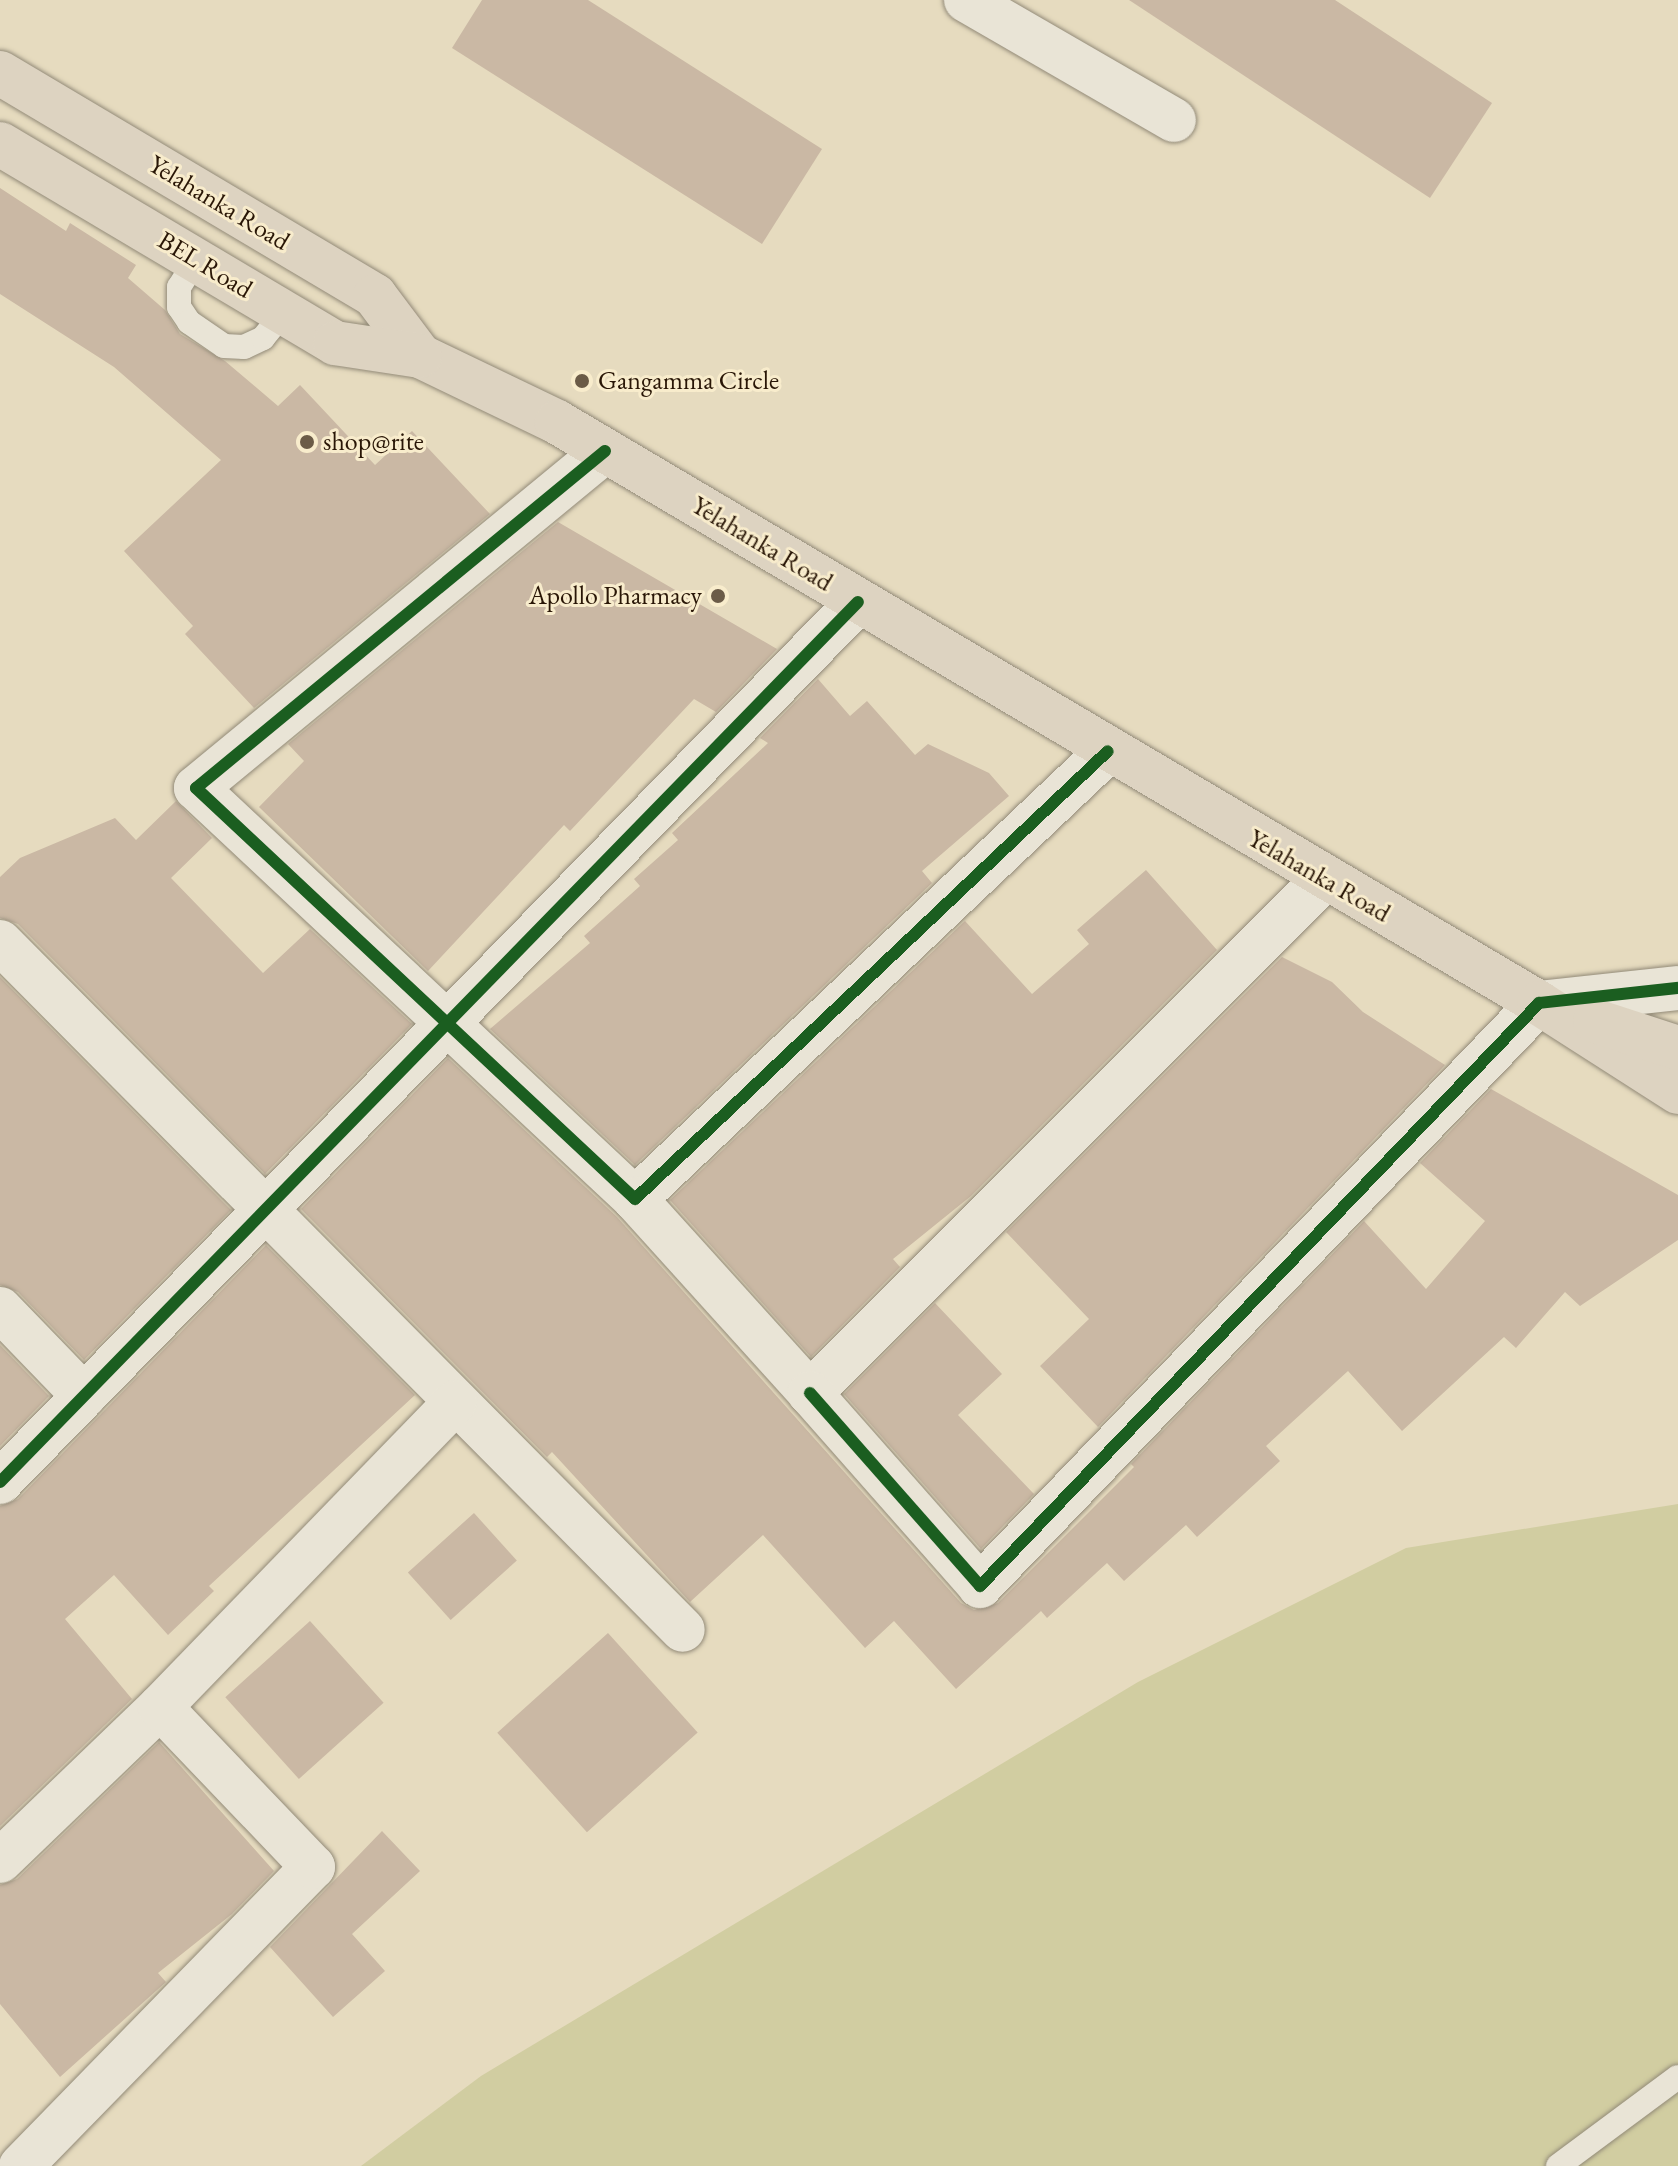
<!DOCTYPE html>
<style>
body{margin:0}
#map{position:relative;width:1678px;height:2166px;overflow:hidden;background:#e6dbbf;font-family:"EB Garamond",serif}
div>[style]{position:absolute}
.green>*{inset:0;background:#d1cda1}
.building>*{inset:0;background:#cab8a4;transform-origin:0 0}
.roads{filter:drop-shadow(0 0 2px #928a78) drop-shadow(0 0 2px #928a78)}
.service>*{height:24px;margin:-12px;padding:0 12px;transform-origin:12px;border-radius:12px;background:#e9e4d6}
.minor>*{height:44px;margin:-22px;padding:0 22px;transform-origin:22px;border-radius:22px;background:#e9e4d6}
.tertiary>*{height:44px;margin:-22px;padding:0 22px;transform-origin:22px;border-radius:22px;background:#e9e4d6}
.primary>*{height:44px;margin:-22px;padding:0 22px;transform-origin:22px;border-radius:22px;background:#ddd3c1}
.cycleway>*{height:12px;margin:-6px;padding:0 6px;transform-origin:6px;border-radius:6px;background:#1b5e20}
.dots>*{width:22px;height:22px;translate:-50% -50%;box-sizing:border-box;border:4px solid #f8eccc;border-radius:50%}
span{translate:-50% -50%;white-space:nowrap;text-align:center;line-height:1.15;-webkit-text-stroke:6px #f8eccc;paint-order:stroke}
.street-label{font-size:26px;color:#291606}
.poi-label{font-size:26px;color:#291606}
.left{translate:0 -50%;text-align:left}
.right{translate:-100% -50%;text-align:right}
</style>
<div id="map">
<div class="green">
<i style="clip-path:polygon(1678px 1504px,1678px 2166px,361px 2166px,481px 2076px,1138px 1682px,1406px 1548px)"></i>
</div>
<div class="building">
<i style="clip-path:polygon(482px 0,588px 0,822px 149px,762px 244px,452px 48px)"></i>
<i style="clip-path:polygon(1129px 0,1335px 0,1492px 103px,1430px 198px)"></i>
<i style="clip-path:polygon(0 188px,66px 231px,70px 223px,136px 265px,128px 278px,165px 310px,180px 334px,225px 361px,278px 406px,300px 385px,375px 465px,412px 431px,490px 514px,254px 708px,185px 634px,193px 626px,124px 551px,221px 460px,114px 367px,0 294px)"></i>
<i style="clip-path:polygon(558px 522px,777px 649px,716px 712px,694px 699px,570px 831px,564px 825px,428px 971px,259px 807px,304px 761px,288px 744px)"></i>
<i style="clip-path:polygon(818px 679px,850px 716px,867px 701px,915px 755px,928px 744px,989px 773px,1009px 796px,922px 871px,932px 883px,635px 1165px,490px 1029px,590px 943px,584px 936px,640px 886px,634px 879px,678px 840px,672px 833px,768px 743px,760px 738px)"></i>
<i style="clip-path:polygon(176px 801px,212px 838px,171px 878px,263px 973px,310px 929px,412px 1024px,265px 1174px,18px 924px,0 918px,0 877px,20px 858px,115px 818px,136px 840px)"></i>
<i style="clip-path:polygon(1146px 870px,1217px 950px,971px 1196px,893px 1259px,900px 1267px,811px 1357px,670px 1200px,965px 921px,1032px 994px,1089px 944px,1077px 930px)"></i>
<i style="clip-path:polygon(1282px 957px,1332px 982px,1363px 1012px,1445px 1065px,1098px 1427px,1040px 1366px,1089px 1319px,1006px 1232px)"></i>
<i style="clip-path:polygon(0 977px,231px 1210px,84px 1360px,18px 1292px,0 1285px)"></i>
<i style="clip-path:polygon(448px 1058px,617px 1217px,961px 1603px,974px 1610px,998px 1603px,1134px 1467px,1131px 1464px,1364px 1221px,1426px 1289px,1485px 1221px,1420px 1163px,1491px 1089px,1678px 1195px,1678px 1240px,1580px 1306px,1565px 1292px,1516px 1348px,1504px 1337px,1402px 1431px,1348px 1371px,1266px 1446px,1280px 1461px,1197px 1537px,1186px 1525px,1124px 1581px,1107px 1563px,1047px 1618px,1041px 1611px,956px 1689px,894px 1621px,865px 1648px,763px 1535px,690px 1602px,552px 1452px,547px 1457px,301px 1209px)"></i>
<i style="clip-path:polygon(266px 1245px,415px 1395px,209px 1586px,214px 1591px,168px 1635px,114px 1575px,65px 1619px,132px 1699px,0 1826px,0 1506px,18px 1499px)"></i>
<i style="clip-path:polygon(935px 1303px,1002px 1374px,958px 1415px,1034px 1494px,981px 1549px,844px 1394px)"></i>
<i style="clip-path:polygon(0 1345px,49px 1396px,0 1446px)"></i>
<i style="left:474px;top:1513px;width:64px;height:89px;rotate:48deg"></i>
<i style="left:310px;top:1621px;width:110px;height:114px;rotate:48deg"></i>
<i style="left:608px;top:1633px;width:134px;height:149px;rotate:48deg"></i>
<i style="clip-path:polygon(159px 1742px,274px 1871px,232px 1914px,158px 1973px,166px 1982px,60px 2077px,0 2004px,0 1885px,17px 1879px)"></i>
<i style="clip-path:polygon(382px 1831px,420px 1871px,352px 1934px,385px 1971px,333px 2017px,270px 1947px)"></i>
</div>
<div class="roads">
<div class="service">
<i style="left:196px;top:260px;width:32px;rotate:122deg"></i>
<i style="left:179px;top:287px;width:20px;rotate:90deg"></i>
<i style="left:179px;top:307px;width:18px;rotate:56deg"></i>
<i style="left:189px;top:322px;width:42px;rotate:34.4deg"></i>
<i style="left:224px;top:346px;width:20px;rotate:3deg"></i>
<i style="left:244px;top:347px;width:21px;rotate:-25deg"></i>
<i style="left:263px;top:338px;width:33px;rotate:-51deg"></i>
<i style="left:1558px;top:2166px;width:149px;rotate:-36.6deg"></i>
</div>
<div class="minor">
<i style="left:966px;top:0;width:240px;rotate:30deg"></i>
<i style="left:605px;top:451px;width:530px;rotate:140.51deg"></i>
<i style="left:196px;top:788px;width:601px;rotate:43.11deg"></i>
<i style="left:635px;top:1199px;width:651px;rotate:-43.45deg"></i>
<i style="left:0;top:942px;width:969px;rotate:45.21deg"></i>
<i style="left:635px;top:1199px;width:261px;rotate:47.9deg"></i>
<i style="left:810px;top:1393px;width:725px;rotate:-45deg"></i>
<i style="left:0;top:1309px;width:121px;rotate:46deg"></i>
<i style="left:810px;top:1393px;width:257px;rotate:48.6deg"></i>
<i style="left:980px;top:1586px;width:808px;rotate:-46.2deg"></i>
<i style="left:0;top:1482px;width:1229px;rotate:-45.73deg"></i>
<i style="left:0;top:1861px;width:222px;rotate:-43.9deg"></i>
<i style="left:160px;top:1707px;width:424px;rotate:-45.9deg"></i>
<i style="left:21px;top:2166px;width:418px;rotate:-45.7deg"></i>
<i style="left:313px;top:1867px;width:221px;rotate:-133.7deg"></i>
</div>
<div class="tertiary">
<i style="left:1539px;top:1003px;width:140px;rotate:-6.2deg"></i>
</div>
<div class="primary">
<i style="left:0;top:73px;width:436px;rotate:30.7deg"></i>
<i style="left:375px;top:296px;width:75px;rotate:53.1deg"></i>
<i style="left:420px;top:356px;width:152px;rotate:25.7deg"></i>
<i style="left:557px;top:422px;width:1141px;rotate:30.61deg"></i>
<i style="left:1539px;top:1003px;width:165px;rotate:32.6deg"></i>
<i style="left:0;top:144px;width:390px;rotate:30.7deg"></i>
<i style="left:335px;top:343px;width:86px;rotate:8.7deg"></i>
<i style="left:1595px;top:1021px;width:87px;rotate:18deg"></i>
</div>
</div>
<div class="cycleway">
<i style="left:605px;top:451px;width:530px;rotate:140.51deg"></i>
<i style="left:196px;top:788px;width:601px;rotate:43.11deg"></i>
<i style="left:635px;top:1199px;width:651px;rotate:-43.45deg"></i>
<i style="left:810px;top:1393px;width:257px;rotate:48.6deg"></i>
<i style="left:980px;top:1586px;width:808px;rotate:-46.2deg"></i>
<i style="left:1539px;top:1003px;width:140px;rotate:-6.2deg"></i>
<i style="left:0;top:1482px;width:1229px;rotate:-45.73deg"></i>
</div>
<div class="dots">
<i style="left:582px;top:381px;background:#6b5b47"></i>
<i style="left:307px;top:442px;background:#6b5b47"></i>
<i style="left:718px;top:596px;background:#6b5b47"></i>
</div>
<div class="street-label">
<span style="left:219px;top:203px;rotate:31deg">Yelahanka Road</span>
<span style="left:205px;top:265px;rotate:31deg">BEL Road</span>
<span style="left:762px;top:544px;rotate:31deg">Yelahanka Road</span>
<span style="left:1319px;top:876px;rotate:30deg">Yelahanka Road</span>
</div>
<div class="poi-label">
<span class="left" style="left:598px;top:381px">Gangamma Circle</span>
<span class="left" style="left:323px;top:442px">shop@rite</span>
<span class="right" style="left:702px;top:596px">Apollo Pharmacy</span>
</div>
</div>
